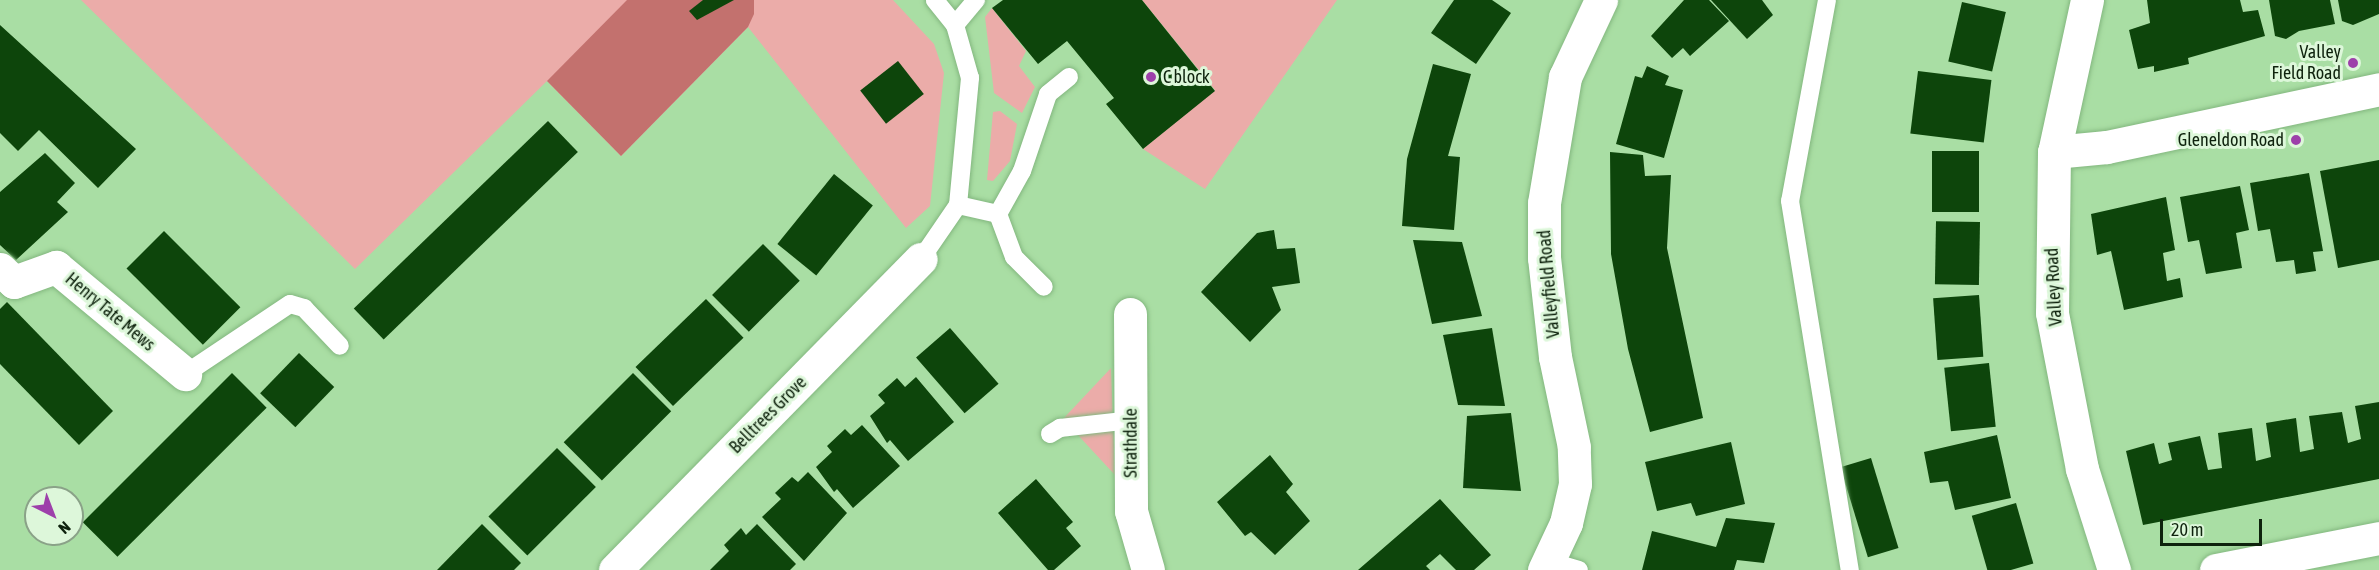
<!DOCTYPE html>
<style>
body{margin:0}
#map{position:relative;width:2379px;height:570px;overflow:hidden;background:#a9dea4;font-family:"Asap Condensed",sans-serif}
div>[style]{position:absolute}
.green>*{inset:0;background:#ebaca9}
.forest>*{inset:0;background:#c3716e}
.building>*{inset:0;background:#0d450b;transform-origin:0 0}
.roads{filter:drop-shadow(0 0 2px #83b77f) drop-shadow(0 0 2px #83b77f)}
.service>*{height:18px;margin:-9px;padding:0 9px;transform-origin:9px;border-radius:9px;background:#fff}
.minor>*{height:33px;margin:-16.5px;padding:0 16.5px;transform-origin:16.5px;border-radius:16.5px;background:#fff}
.dots>*{width:16px;height:16px;translate:-50% -50%;box-sizing:border-box;border:3px solid #ddf7da;border-radius:50%}
span{translate:-50% -50%;white-space:nowrap;text-align:center;line-height:1.15;-webkit-text-stroke:6px #ddf7da;paint-order:stroke}
.poi-label{font-size:18px;color:#0e220d}
.right{translate:-100% -50%;text-align:right}
.left{translate:0 -50%;text-align:left}
.street-label{font-size:18px;color:#0e220d}
.north{position:absolute;left:24px;top:486px;width:60px;height:60px;box-sizing:border-box;background:#ddf7da;border:2px solid #8aa288;border-radius:50%;rotate:138deg;font-size:16px;font-weight:700;line-height:24px;text-align:center;color:#0e220d}
.north::after{content:'';display:block;margin:auto;width:21px;height:27px;background:#9d40aa;clip-path:polygon(50% 0,100% 100%,50% 72%,0 100%)}
.scale{position:absolute;left:2160px;top:519px;width:102px;height:27px;box-sizing:border-box;border:3px solid #0e220d;border-top:0;padding-left:8px;font-size:18px;line-height:21px;white-space:nowrap;color:#0e220d;-webkit-text-stroke:4px #ddf7da;paint-order:stroke}
</style>
<div id="map">
<div class="green">
<i style="clip-path:polygon(81px 0,893px 0,934px 44px,944px 73px,930px 206px,906px 228px,748px 27px,621px 156px,547px 81px,355px 269px)"></i>
<i style="clip-path:polygon(1142px 0,1337px 0,1205px 189px,1143px 149px,1215px 90px)"></i>
<i style="clip-path:polygon(992px 8px,1026px 51px,1019px 66px,1035px 87px,1022px 113px,994px 93px,985px 17px)"></i>
<i style="clip-path:polygon(1000px 111px,1017px 124px,1010px 161px,993px 181px,987px 180px,993px 112px)"></i>
<i style="clip-path:polygon(1111px 368px,1115px 475px,1063px 419px)"></i>
</div>
<div class="forest">
<i style="clip-path:polygon(627px 0,754px 0,754px 14px,748px 27px,621px 156px,547px 81px)"></i>
</div>
<div class="building">
<i style="clip-path:polygon(703px 0,734px 0,697px 20px,689px 11px)"></i>
<i style="clip-path:polygon(1003px 0,1142px 0,1215px 91px,1143px 149px,1106px 104px,1114px 98px,1067px 41px,1038px 64px,992px 8px)"></i>
<i style="clip-path:polygon(1454px 0,1492px 0,1511px 13px,1476px 64px,1431px 33px)"></i>
<i style="clip-path:polygon(1684px 0,1709px 0,1729px 21px,1690px 56px,1683px 48px,1672px 58px,1651px 36px)"></i>
<i style="clip-path:polygon(1711px 0,1762px 0,1773px 15px,1747px 39px)"></i>
<i style="clip-path:polygon(2147px 0,2240px 0,2243px 12px,2258px 10px,2265px 36px,2188px 58px,2189px 64px,2154px 72px,2154px 66px,2138px 69px,2129px 30px,2150px 23px)"></i>
<i style="clip-path:polygon(2269px 0,2330px 0,2335px 24px,2299px 31px,2286px 39px,2275px 36px)"></i>
<i style="clip-path:polygon(2338px 0,2379px 0,2379px 14px,2353px 25px,2342px 21px)"></i>
<i style="left:1962px;top:2px;width:45px;height:61px;rotate:13deg"></i>
<i style="clip-path:polygon(0 25px,136px 149px,98px 188px,39px 130px,18px 151px,0 133px)"></i>
<i style="left:898px;top:61px;width:42px;height:48px;rotate:52deg"></i>
<i style="clip-path:polygon(1433px 64px,1471px 74px,1448px 156px,1460px 157px,1454px 230px,1402px 226px,1407px 159px)"></i>
<i style="clip-path:polygon(1647px 66px,1669px 76px,1665px 85px,1683px 90px,1664px 158px,1616px 144px,1635px 76px,1642px 78px)"></i>
<i style="left:1918px;top:71px;width:74px;height:63px;rotate:7deg"></i>
<i style="left:548px;top:121px;width:43px;height:270px;rotate:46deg"></i>
<i style="left:1932px;top:151px;width:47px;height:61px"></i>
<i style="clip-path:polygon(1610px 152px,1643px 155px,1645px 176px,1671px 175px,1667px 248px,1703px 418px,1650px 432px,1628px 349px,1611px 254px)"></i>
<i style="clip-path:polygon(45px 153px,75px 183px,57px 202px,68px 212px,16px 260px,0 245px,0 192px)"></i>
<i style="clip-path:polygon(2379px 160px,2379px 260px,2338px 268px,2320px 171px)"></i>
<i style="clip-path:polygon(2309px 173px,2323px 251px,2313px 252px,2316px 271px,2296px 274px,2294px 260px,2276px 262px,2270px 229px,2258px 231px,2250px 183px)"></i>
<i style="left:834px;top:174px;width:50px;height:90px;rotate:39deg"></i>
<i style="clip-path:polygon(2240px 186px,2249px 230px,2236px 233px,2242px 268px,2206px 274px,2199px 240px,2188px 242px,2180px 197px)"></i>
<i style="clip-path:polygon(2166px 197px,2175px 250px,2163px 253px,2167px 281px,2180px 278px,2183px 297px,2124px 310px,2111px 251px,2097px 255px,2091px 214px)"></i>
<i style="left:1980px;top:222px;width:63px;height:44px;rotate:91deg"></i>
<i style="clip-path:polygon(1274px 230px,1277px 249px,1295px 248px,1300px 283px,1272px 287px,1281px 310px,1250px 342px,1201px 292px,1257px 233px)"></i>
<i style="left:164px;top:231px;width:108px;height:53px;rotate:45deg"></i>
<i style="clip-path:polygon(1413px 240px,1462px 242px,1482px 316px,1432px 324px)"></i>
<i style="left:763px;top:244px;width:52px;height:72px;rotate:45deg"></i>
<i style="left:1979px;top:295px;width:62px;height:46px;rotate:86deg"></i>
<i style="left:706px;top:299px;width:54px;height:98px;rotate:46deg"></i>
<i style="clip-path:polygon(7px 302px,113px 411px,79px 445px,0 364px,0 309px)"></i>
<i style="left:950px;top:328px;width:74px;height:45px;rotate:49deg"></i>
<i style="clip-path:polygon(1492px 328px,1505px 406px,1458px 405px,1443px 335px)"></i>
<i style="left:299px;top:353px;width:49px;height:56px;rotate:44deg"></i>
<i style="left:1989px;top:363px;width:64px;height:45px;rotate:84deg"></i>
<i style="left:232px;top:373px;width:49px;height:211px;rotate:45deg"></i>
<i style="left:633px;top:373px;width:54px;height:98px;rotate:45deg"></i>
<i style="clip-path:polygon(916px 377px,954px 422px,908px 461px,890px 440px,887px 443px,870px 416px,885px 403px,878px 395px,897px 378px,905px 387px)"></i>
<i style="clip-path:polygon(2379px 402px,2379px 479px,2143px 525px,2126px 451px,2154px 443px,2159px 464px,2172px 460px,2168px 443px,2200px 436px,2208px 470px,2222px 468px,2218px 433px,2252px 428px,2256px 461px,2271px 457px,2266px 423px,2296px 418px,2300px 452px,2314px 449px,2309px 416px,2342px 412px,2348px 443px,2361px 439px,2355px 406px)"></i>
<i style="clip-path:polygon(1511px 413px,1521px 491px,1463px 488px,1467px 416px)"></i>
<i style="clip-path:polygon(862px 425px,900px 466px,853px 508px,837px 489px,834px 492px,816px 467px,832px 452px,827px 446px,845px 429px,851px 435px)"></i>
<i style="clip-path:polygon(1997px 435px,2011px 498px,1955px 510px,1948px 481px,1930px 483px,1924px 452px)"></i>
<i style="clip-path:polygon(1731px 442px,1745px 504px,1696px 516px,1691px 503px,1657px 511px,1645px 462px)"></i>
<i style="left:557px;top:448px;width:55px;height:97px;rotate:45deg"></i>
<i style="clip-path:polygon(1270px 455px,1293px 484px,1286px 492px,1310px 521px,1275px 555px,1251px 532px,1245px 536px,1217px 502px)"></i>
<i style="left:1871px;top:458px;width:94px;height:32px;rotate:73deg"></i>
<i style="clip-path:polygon(808px 472px,847px 513px,804px 561px,762px 517px,781px 499px,775px 493px,792px 477px,798px 482px)"></i>
<i style="clip-path:polygon(1036px 479px,1073px 522px,1066px 528px,1081px 546px,1054px 570px,1048px 570px,998px 513px)"></i>
<i style="clip-path:polygon(1440px 499px,1491px 555px,1474px 570px,1456px 570px,1440px 554px,1426px 566px,1430px 570px,1358px 570px)"></i>
<i style="left:2016px;top:503px;width:63px;height:46px;rotate:74deg"></i>
<i style="clip-path:polygon(1726px 518px,1775px 523px,1764px 563px,1737px 560px,1734px 570px,1642px 570px,1652px 531px,1716px 547px)"></i>
<i style="clip-path:polygon(482px 524px,521px 563px,514px 570px,437px 570px)"></i>
<i style="clip-path:polygon(757px 524px,796px 564px,790px 570px,710px 570px,729px 551px,724px 545px,741px 528px,746px 535px)"></i>
</div>
<div class="roads">
<div class="service">
<i style="left:1827px;top:0;width:204px;rotate:100.4deg"></i>
<i style="left:1790px;top:201px;width:374px;rotate:80.8deg"></i>
<i style="left:955px;top:25px;width:33px;rotate:-50deg"></i>
<i style="left:958px;top:205px;width:41px;rotate:12.7deg"></i>
<i style="left:998px;top:214px;width:49px;rotate:-60.8deg"></i>
<i style="left:1022px;top:171px;width:81px;rotate:-71.3deg"></i>
<i style="left:1048px;top:94px;width:27px;rotate:-39deg"></i>
<i style="left:998px;top:214px;width:46px;rotate:69.6deg"></i>
<i style="left:1014px;top:257px;width:42px;rotate:45deg"></i>
<i style="left:921px;top:259px;width:65px;rotate:-55.6deg"></i>
<i style="left:958px;top:205px;width:128px;rotate:-84.6deg"></i>
<i style="left:970px;top:78px;width:55px;rotate:-105.8deg"></i>
<i style="left:955px;top:25px;width:32px;rotate:-129deg"></i>
<i style="left:185px;top:374px;width:126px;rotate:-33.7deg"></i>
<i style="left:290px;top:304px;width:15px;rotate:16deg"></i>
<i style="left:304px;top:308px;width:52px;rotate:46.5deg"></i>
<i style="left:1050px;top:434px;width:12px;rotate:-31deg"></i>
<i style="left:1060px;top:428px;width:71px;rotate:-6.4deg"></i>
<i style="left:1548px;top:561px;width:32px;rotate:16deg"></i>
</div>
<div class="minor">
<i style="left:2087px;top:0;width:156px;rotate:102.2deg"></i>
<i style="left:2054px;top:152px;width:161px;rotate:90.7deg"></i>
<i style="left:2052px;top:313px;width:159px;rotate:79.1deg"></i>
<i style="left:2082px;top:469px;width:106px;rotate:72.4deg"></i>
<i style="left:2054px;top:152px;width:53px;rotate:-5.4deg"></i>
<i style="left:2107px;top:147px;width:278px;rotate:-12deg"></i>
<i style="left:0;top:269px;width:19px;rotate:43deg"></i>
<i style="left:14px;top:282px;width:45px;rotate:-19.7deg"></i>
<i style="left:56px;top:267px;width:168px;rotate:39.7deg"></i>
<i style="left:1130px;top:314px;width:197px;rotate:89.7deg"></i>
<i style="left:1131px;top:511px;width:61px;rotate:73.9deg"></i>
<i style="left:615px;top:570px;width:436px;rotate:-45.5deg"></i>
<i style="left:1544px;top:570px;width:52px;rotate:-64.9deg"></i>
<i style="left:1566px;top:523px;width:40px;rotate:-77deg"></i>
<i style="left:1575px;top:484px;width:37px;rotate:-92deg"></i>
<i style="left:1574px;top:447px;width:92px;rotate:-101.9deg"></i>
<i style="left:1555px;top:357px;width:100px;rotate:-96.3deg"></i>
<i style="left:1544px;top:258px;width:55px;rotate:-90deg"></i>
<i style="left:1544px;top:203px;width:128px;rotate:-80.5deg"></i>
<i style="left:1565px;top:77px;width:85px;rotate:-64.9deg"></i>
<i style="left:2216px;top:570px;width:166px;rotate:-11.1deg"></i>
</div>
</div>
<div class="dots">
<i style="left:2353px;top:63px;background:#9d40aa"></i>
<i style="left:1151px;top:77px;background:#9d40aa"></i>
<i style="left:2296px;top:140px;background:#9d40aa"></i>
</div>
<div class="poi-label">
<span class="right" style="left:2341px;top:63px">Valley<br>Field Road</span>
<span class="left" style="left:1163px;top:77px">C block</span>
<span class="right" style="left:2284px;top:140px">Gleneldon Road</span>
</div>
<div class="street-label">
<span style="left:1549px;top:284px;rotate:-95deg">Valleyfield Road</span>
<span style="left:2054px;top:287px;rotate:-93deg">Valley Road</span>
<span style="left:110px;top:312px;rotate:40deg">Henry Tate Mews</span>
<span style="left:768px;top:415px;rotate:-45deg">Belltrees Grove</span>
<span style="left:1131px;top:443px;rotate:-90deg">Strathdale</span>
</div>
<div class="north">N</div>
<div class="scale">20 m</div>
</div>
